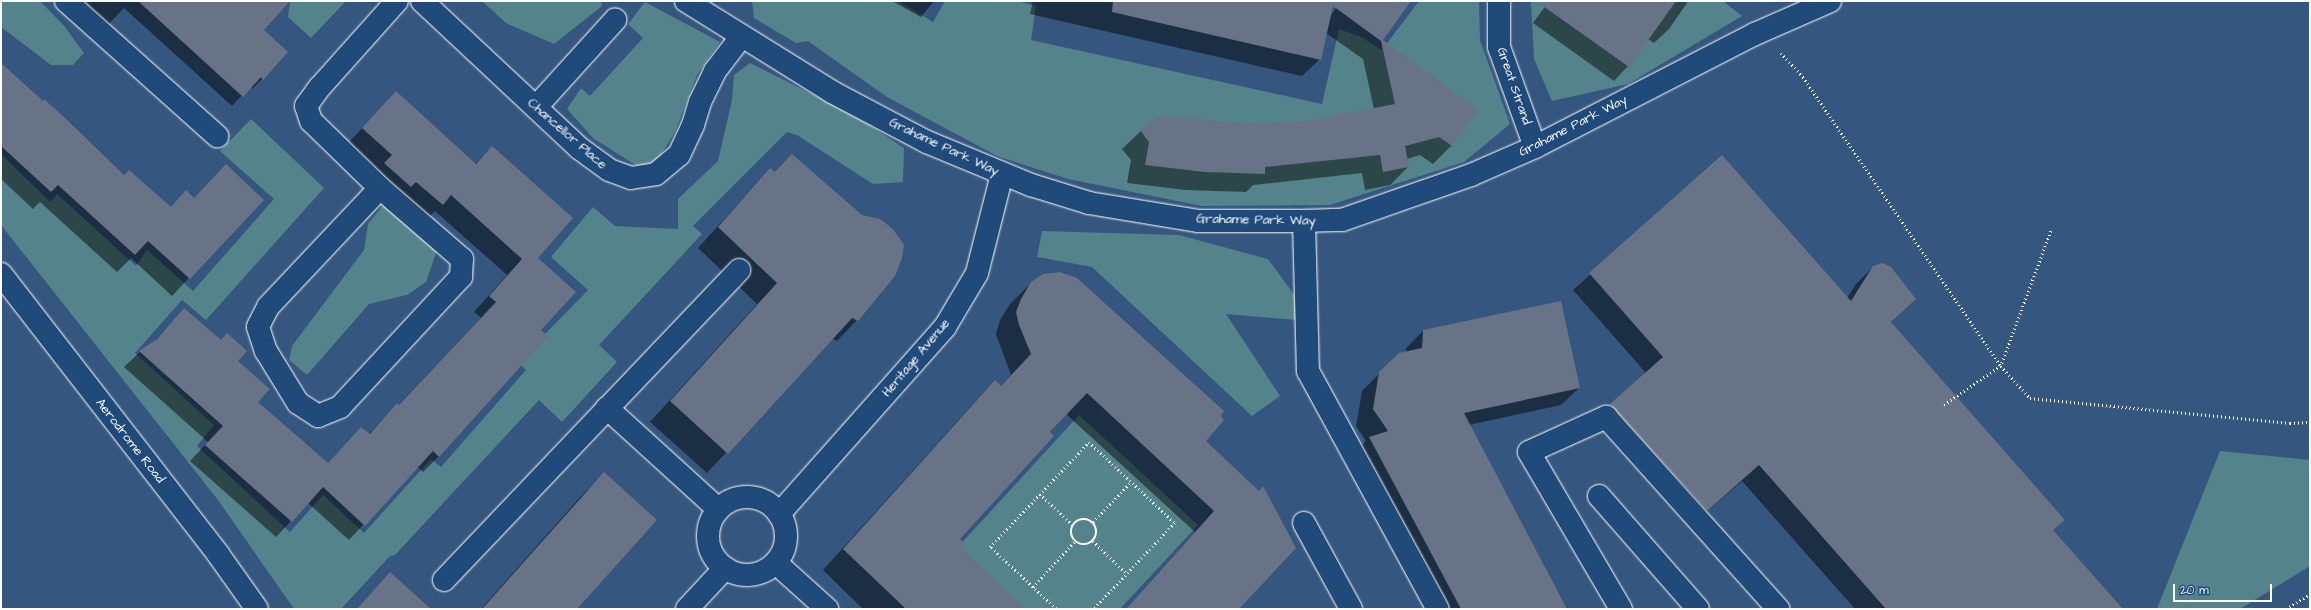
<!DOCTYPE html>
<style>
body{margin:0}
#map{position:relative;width:2311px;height:610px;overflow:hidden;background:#35567e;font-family:"Architects Daughter",sans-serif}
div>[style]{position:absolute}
.green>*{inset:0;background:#54838c}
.shadow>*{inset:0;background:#0007}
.building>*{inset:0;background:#687388}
.path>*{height:2.5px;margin-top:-1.25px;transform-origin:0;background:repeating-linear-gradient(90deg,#fff 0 1px,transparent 0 4px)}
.path>.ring{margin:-1.25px;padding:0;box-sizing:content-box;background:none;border:2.5px solid #fff;border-radius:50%}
.roads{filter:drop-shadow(0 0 1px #fff) drop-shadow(0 0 1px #fff)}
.minor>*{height:22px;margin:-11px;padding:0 11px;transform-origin:11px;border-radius:11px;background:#1f4a7a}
.minor>.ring{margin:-11px;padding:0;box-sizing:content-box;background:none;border:22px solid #1f4a7a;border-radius:50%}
span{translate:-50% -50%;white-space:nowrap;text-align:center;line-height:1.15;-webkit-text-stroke:4px #1f4a7a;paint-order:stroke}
.street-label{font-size:13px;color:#fff}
.frame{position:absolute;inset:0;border:2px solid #fff;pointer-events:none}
.scale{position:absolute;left:2173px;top:584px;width:99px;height:18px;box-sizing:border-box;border:2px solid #fff;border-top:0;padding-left:5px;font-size:12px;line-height:14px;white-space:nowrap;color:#fff;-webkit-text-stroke:3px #1f4a7a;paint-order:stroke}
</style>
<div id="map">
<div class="green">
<i style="clip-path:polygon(1px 1px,40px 1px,65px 27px,84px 53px,73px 65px,51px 65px,1px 27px)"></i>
<i style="clip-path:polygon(290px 1px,346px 1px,311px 38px,288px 17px)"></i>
<i style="clip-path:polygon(482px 1px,601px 1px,602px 6px,554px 44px,506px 23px)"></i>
<i style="clip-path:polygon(752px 1px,898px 1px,933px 22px,945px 1px,1017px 1px,1036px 6px,1031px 40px,1322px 104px,1339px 29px,1361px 37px,1382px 50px,1419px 1px,1479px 1px,1480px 40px,1510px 124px,1464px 162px,1330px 205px,1202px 206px,1068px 179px,997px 156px,887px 97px,808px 41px,796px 43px,754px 18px)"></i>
<i style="clip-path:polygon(1531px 1px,1723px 1px,1742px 16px,1628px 84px,1552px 101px,1534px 59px)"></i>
<i style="clip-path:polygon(645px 2px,720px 42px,697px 75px,675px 132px,658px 159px,640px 168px,593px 138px,567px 109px,581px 88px,590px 96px,643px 38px,628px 24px)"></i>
<i style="clip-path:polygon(750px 63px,854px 115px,904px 148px,903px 182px,873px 184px,797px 135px,787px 132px,693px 226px,702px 234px,599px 345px,617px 362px,562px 422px,539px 400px,395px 555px,390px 556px,341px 609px,294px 609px,218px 500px,1px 225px,1px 154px,50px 202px,57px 194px,136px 266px,147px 250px,193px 291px,274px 199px,220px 151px,251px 119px,324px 188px,206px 320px,182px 300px,135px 353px,214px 425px,197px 446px,290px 532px,323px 495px,364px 533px,431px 459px,441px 467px,526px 370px,518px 362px,588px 290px,551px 257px,593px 207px,615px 226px,678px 229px,678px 199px,718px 161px,732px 100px,734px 75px)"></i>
<i style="clip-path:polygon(384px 204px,438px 247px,426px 282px,407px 295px,369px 304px,307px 375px,289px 360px,292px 346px,364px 250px,368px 224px)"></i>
<i style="clip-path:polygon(1042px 231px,1179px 235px,1268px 259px,1298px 300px,1296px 320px,1226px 314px,1280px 396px,1252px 416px,1092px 267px,1037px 257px)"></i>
<i style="clip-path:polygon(1079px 415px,1198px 525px,1120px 609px,1024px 609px,957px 548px)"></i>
<i style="clip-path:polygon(2220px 451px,2310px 460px,2310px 566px,2240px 609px,2157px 609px)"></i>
</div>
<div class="shadow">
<i style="clip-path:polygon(79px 1px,271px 1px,263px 30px,262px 79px,252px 89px,250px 87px,232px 106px,124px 8px,106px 27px)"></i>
<i style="clip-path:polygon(892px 1px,934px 1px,921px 17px)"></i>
<i style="clip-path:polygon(1033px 1px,1304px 1px,1329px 18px,1341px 1px,1410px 1px,1381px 41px,1478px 110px,1451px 146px,1433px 164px,1420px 155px,1407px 159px,1408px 167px,1390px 185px,1365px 190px,1362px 173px,1253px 185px,1246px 192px,1186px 190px,1127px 183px,1131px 160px,1122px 149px,1141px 131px,1305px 122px,1374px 109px,1363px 59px,1326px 33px,1320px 59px,1302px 76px,1030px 14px)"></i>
<i style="clip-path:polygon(1549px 1px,1684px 1px,1687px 3px,1669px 29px,1654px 43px,1648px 39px,1628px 66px,1614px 81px,1533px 23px)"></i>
<i style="clip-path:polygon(1px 64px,124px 176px,170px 208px,194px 198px,226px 165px,262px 200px,172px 296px,131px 258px,117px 272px,40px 202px,33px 209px,1px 179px)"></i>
<i style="clip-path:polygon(396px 93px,475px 164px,492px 147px,536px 258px,540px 330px,439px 456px,423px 472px,417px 466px,349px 540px,308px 503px,276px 537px,190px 461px,208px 442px,124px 367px,140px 352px,153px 343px,184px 309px,237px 361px,257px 403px,327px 464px,361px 428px,369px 434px,397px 405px,398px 406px,481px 318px,474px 312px,507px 275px,435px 211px,426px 220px,347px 144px)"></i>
<i style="clip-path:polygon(1722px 157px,1847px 298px,1856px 284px,1873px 267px,1915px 299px,1890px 323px,2113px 609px,1855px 609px,1742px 481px,1690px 526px,1594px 421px,1646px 373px,1573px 290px)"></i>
<i style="clip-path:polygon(770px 169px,857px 320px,837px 341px,832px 338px,707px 473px,650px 422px,757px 304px,698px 248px)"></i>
<i style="clip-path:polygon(1031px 283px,1205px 441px,1238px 609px,1126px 609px,1195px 532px,1066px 414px,958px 539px,960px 549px,1025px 609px,863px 609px,823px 570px,975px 402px,995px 382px,1000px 387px,1011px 375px,996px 334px,1000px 320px,1010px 304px)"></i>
<i style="clip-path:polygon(1424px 330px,1579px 388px,1561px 405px,1469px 425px,1566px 609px,1435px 609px,1352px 455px,1366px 441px,1356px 426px,1362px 391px,1380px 373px,1406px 352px,1406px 348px)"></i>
<i style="clip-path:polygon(604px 474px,575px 609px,481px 609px,583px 494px)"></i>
</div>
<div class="building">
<i style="clip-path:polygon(138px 1px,290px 1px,264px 30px,288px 52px,263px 80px,261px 77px,243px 97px)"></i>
<i style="clip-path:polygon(1113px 1px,1411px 1px,1383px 40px,1479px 110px,1452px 146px,1439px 137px,1405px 146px,1409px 167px,1383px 172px,1380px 155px,1265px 167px,1265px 174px,1205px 172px,1145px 165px,1149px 142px,1140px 130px,1158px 116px,1252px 124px,1305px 121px,1395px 104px,1381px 41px,1333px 6px,1321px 60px,1112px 12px)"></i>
<i style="clip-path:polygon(1536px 1px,1676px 1px,1629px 67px)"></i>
<i style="clip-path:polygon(1px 63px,43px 101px,44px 99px,65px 118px,124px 175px,129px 170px,171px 207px,186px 190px,194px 198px,226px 164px,264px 200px,190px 279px,148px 241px,135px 255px,58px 185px,51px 192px,1px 146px)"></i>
<i style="clip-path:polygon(396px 91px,476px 164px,492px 146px,573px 218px,538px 258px,576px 292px,541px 330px,548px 336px,439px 457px,433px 451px,365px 526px,323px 487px,292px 522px,205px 445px,223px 426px,139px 351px,157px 339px,184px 308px,221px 340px,227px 333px,247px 351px,238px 361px,270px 389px,258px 402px,328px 463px,361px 427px,370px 434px,397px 403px,399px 405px,496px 302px,489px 296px,522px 259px,451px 195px,443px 205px,416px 182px,411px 187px,384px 163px,392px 155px,362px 128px)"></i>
<i style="clip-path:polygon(792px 154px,862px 215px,880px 219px,893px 229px,904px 245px,902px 258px,895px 276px,858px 321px,852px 318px,728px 454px,670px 401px,777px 283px,718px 227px,770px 168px,775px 172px)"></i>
<i style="clip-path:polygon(1722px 155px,1851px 301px,1873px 266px,1882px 263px,1891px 267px,1916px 299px,1891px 322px,2065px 520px,2053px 530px,2123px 609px,1886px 609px,1759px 465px,1707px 511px,1610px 404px,1663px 357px,1589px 273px)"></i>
<i style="clip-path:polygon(1060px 272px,1077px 278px,1224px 411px,1221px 416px,1224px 420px,1206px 441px,1259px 491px,1263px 486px,1296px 548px,1239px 609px,1126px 609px,1214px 511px,1087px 393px,1050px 432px,1054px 436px,960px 539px,965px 544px,962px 549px,1026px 609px,906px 609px,843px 549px,995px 380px,1001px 386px,1031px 354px,1019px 325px,1016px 312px,1021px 299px,1031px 282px,1043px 274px)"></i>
<i style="clip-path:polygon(1561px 301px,1580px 388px,1464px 413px,1567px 609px,1461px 609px,1369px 437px,1388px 431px,1373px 409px,1379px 372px,1399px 353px,1422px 348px,1423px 330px)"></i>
<i style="clip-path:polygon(604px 472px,657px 520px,577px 609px,482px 609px)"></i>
<i style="clip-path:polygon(390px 572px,431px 609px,357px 609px)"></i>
</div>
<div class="path">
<i style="left:1781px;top:53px;width:33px;rotate:47deg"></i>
<i style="left:1803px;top:77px;width:350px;rotate:55.6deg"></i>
<i style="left:2001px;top:366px;width:70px;rotate:145.4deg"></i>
<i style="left:2051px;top:231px;width:144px;rotate:110.3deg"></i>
<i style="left:2001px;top:366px;width:43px;rotate:47.8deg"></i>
<i style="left:2030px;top:398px;width:261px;rotate:5.5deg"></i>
<i style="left:2290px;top:423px;width:20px;rotate:-3deg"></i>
<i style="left:1040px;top:494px;width:45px;rotate:43.2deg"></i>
<i class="ring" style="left:1071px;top:519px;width:23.5px;height:23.5px"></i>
<i style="left:1093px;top:522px;width:55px;rotate:-46.5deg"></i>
<i style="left:1093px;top:541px;width:47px;rotate:44.1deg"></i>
<i style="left:1033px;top:587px;width:62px;rotate:-47.6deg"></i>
<i style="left:1056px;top:609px;width:91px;rotate:-136.8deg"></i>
<i style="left:990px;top:547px;width:144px;rotate:-46.7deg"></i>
<i style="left:1089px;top:442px;width:118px;rotate:43.3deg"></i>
<i style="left:1175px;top:523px;width:118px;rotate:133.3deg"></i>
<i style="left:2286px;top:609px;width:28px;rotate:-32deg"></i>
</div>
<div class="roads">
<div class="minor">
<i style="left:66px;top:1px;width:203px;rotate:41.8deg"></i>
<i style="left:422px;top:1px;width:215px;rotate:43.1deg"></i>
<i style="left:579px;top:148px;width:37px;rotate:36deg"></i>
<i style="left:609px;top:170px;width:23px;rotate:20deg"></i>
<i style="left:631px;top:178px;width:25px;rotate:-9deg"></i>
<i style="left:656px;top:174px;width:30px;rotate:-40deg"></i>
<i style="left:679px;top:155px;width:33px;rotate:-65deg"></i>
<i style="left:693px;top:125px;width:24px;rotate:-73deg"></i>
<i style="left:700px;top:102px;width:34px;rotate:-64deg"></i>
<i style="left:715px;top:71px;width:43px;rotate:-52.6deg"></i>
<i style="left:686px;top:1px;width:172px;rotate:31.9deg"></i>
<i style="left:832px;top:92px;width:107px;rotate:27.8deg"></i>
<i style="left:927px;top:142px;width:113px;rotate:22.5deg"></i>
<i style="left:1031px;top:185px;width:61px;rotate:17.2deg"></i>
<i style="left:1089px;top:203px;width:110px;rotate:9.4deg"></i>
<i style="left:1198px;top:221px;width:106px"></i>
<i style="left:1304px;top:221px;width:38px;rotate:-2deg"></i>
<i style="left:1342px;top:220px;width:137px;rotate:-19.2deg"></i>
<i style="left:1471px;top:175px;width:70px;rotate:-23.6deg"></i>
<i style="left:1535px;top:147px;width:247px;rotate:-27.2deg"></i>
<i style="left:1755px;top:34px;width:82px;rotate:-23.7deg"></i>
<i style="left:1499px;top:1px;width:46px;rotate:90deg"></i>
<i style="left:1499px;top:47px;width:106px;rotate:70.2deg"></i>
<i style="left:536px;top:107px;width:118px;rotate:-47.8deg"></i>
<i style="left:380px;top:188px;width:163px;rotate:133.3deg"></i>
<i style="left:268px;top:307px;width:22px;rotate:117deg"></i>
<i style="left:258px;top:327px;width:25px;rotate:72deg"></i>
<i style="left:266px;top:351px;width:61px;rotate:58.4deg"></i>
<i style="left:298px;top:403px;width:24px;rotate:33deg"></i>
<i style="left:318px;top:416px;width:24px;rotate:-22deg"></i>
<i style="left:340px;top:407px;width:178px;rotate:-47.1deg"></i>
<i style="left:461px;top:277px;width:18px;rotate:-87deg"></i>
<i style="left:462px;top:259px;width:108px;rotate:-139.1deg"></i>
<i style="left:380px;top:188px;width:96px;rotate:-135.8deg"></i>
<i style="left:311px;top:121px;width:16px;rotate:-108deg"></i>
<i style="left:306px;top:106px;width:24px;rotate:-54deg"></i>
<i style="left:320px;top:87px;width:115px;rotate:-48.2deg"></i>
<i style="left:1304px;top:221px;width:150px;rotate:88.5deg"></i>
<i style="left:1308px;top:371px;width:271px;rotate:61.4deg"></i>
<i style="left:1px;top:274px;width:354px;rotate:52.2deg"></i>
<i style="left:218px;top:554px;width:67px;rotate:54.7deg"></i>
<i style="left:607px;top:408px;width:150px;rotate:42.3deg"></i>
<i style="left:1599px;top:496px;width:150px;rotate:48.8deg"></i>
<i class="ring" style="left:708px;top:497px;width:56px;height:56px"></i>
<i style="left:779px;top:514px;width:250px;rotate:-48.4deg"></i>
<i style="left:945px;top:327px;width:63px;rotate:-59.3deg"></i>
<i style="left:977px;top:273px;width:102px;rotate:-75.8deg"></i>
<i style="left:1304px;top:523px;width:98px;rotate:61.3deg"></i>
<i style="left:776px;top:563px;width:69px;rotate:42deg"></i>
<i style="left:444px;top:580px;width:428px;rotate:-46.4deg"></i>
<i style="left:687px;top:609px;width:56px;rotate:-47.2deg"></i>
<i style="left:1621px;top:609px;width:182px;rotate:-120.4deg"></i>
<i style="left:1529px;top:452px;width:85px;rotate:-24.4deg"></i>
<i style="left:1606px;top:417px;width:258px;rotate:48.1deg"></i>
</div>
</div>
<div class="street-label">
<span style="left:1514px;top:86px;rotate:71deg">Great Strand</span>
<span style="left:1573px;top:126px;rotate:-27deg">Grahame Park Way</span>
<span style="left:567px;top:134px;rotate:41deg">Chancellor Place</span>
<span style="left:944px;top:147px;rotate:25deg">Grahame Park Way</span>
<span style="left:1256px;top:220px;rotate:1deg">Grahame Park Way</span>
<span style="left:916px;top:358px;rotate:-50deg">Heritage Avenue</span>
<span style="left:130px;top:441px;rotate:52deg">Aerodrome Road</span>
</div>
<div class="frame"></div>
<div class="scale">20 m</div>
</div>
